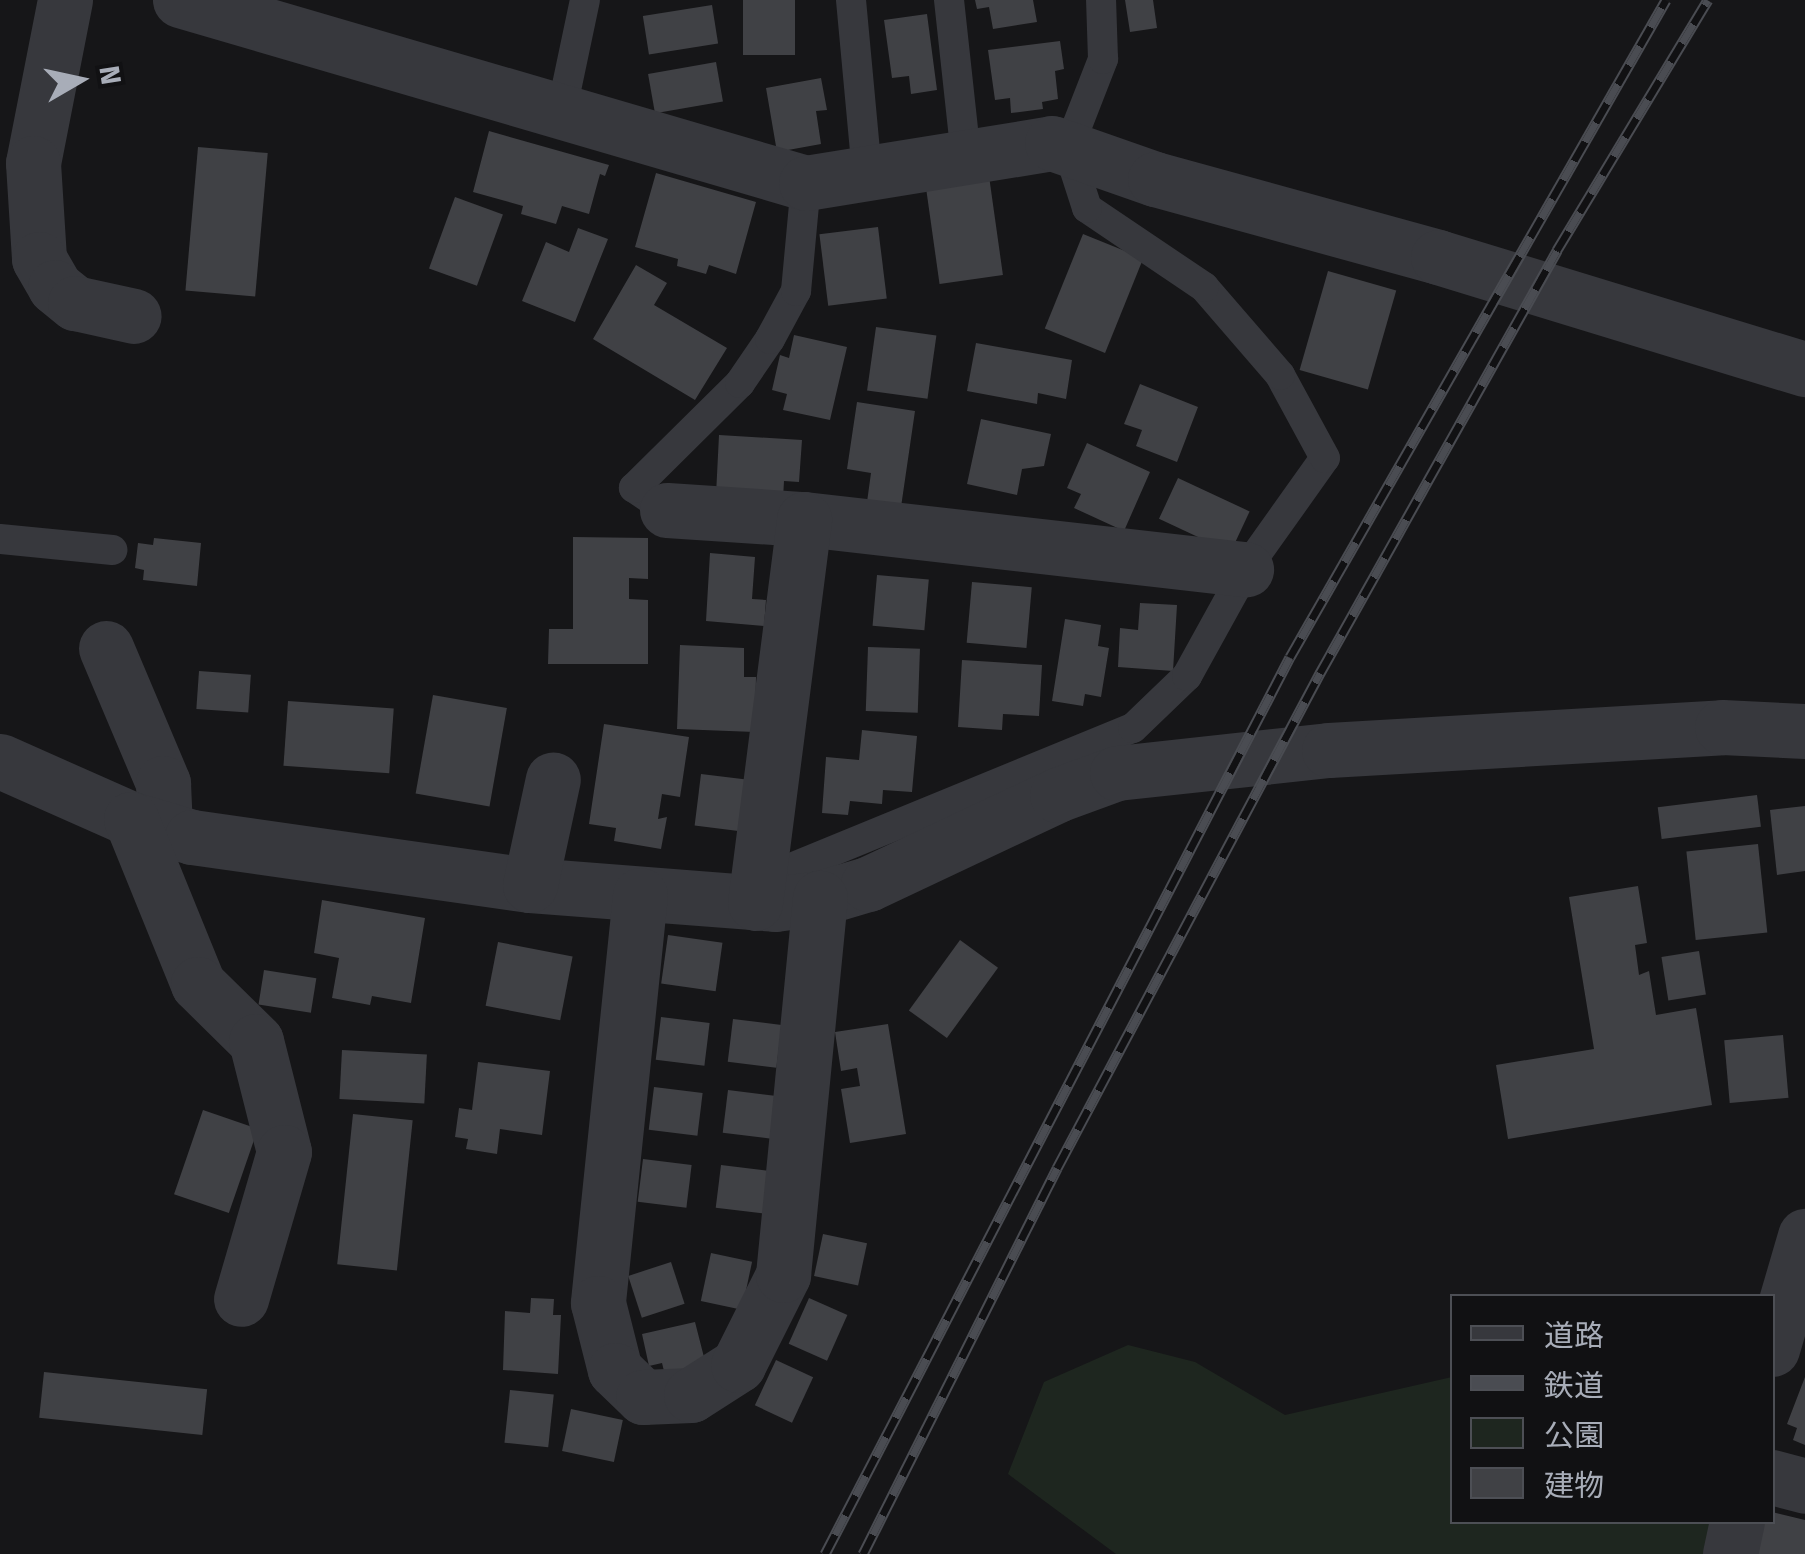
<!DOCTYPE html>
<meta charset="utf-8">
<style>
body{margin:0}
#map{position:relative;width:1805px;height:1554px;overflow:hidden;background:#161618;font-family:"Fira Sans","Noto Sans JP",sans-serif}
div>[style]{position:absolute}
.green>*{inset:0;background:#1e261f}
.building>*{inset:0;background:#404145;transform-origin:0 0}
.lane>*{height:30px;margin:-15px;padding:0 15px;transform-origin:15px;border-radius:15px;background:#37383d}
.street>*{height:55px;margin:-27.5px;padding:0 27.5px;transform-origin:27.5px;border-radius:27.5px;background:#37383d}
.rail>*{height:11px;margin-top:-5.5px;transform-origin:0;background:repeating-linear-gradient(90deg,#111113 0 22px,#4a4c52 0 44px);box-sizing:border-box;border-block:2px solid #4a4c52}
span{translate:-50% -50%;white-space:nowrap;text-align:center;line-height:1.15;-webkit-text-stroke:10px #111113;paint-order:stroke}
.legend{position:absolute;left:1450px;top:1294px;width:325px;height:230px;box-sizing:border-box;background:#111113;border:2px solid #4d4f55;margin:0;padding:12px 18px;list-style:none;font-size:30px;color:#a8adb8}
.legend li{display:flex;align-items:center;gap:20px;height:50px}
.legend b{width:50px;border:2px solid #4d4f55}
.north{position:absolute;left:30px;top:30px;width:100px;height:100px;-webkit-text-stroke:8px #111113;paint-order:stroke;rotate:81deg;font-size:28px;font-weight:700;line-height:40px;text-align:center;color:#a8adb8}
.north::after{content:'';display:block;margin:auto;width:35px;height:45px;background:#a8adb8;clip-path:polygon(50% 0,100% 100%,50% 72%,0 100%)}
</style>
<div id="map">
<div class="green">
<i style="clip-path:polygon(1128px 1345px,1195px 1362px,1285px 1415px,1452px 1377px,1452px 1522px,1713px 1522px,1705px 1554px,1116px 1554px,1008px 1474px,1044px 1382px)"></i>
</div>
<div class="building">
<i style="left:743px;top:0;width:52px;height:55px"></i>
<i style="clip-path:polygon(975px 0,1033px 0,1037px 22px,993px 29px,989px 7px,977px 9px)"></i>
<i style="clip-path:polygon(1125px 0,1153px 0,1157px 28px,1130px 32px)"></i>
<i style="left:712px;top:5px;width:39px;height:70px;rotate:81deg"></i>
<i style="clip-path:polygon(927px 14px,937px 90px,911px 94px,909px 76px,892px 78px,884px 20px)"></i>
<i style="clip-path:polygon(1060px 41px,1064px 69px,1055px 71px,1058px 99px,1042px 102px,1043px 109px,1011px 113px,1010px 98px,995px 100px,988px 50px)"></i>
<i style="left:716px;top:62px;width:40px;height:69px;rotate:80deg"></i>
<i style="clip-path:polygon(821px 78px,827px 110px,816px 111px,821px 144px,777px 152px,766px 88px)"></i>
<i style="clip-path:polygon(489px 131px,609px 165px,605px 176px,600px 174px,589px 214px,562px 206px,556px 224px,521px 214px,523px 206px,473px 192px)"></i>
<i style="left:198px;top:147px;width:70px;height:144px;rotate:5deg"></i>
<i style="clip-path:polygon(656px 173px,756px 202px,736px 274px,709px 265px,706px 274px,677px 266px,678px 259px,635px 247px)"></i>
<i style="left:989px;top:176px;width:100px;height:64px;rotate:82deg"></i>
<i style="left:455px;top:197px;width:51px;height:76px;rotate:20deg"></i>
<i style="left:878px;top:227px;width:72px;height:59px;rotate:83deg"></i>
<i style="clip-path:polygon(578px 228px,608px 239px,575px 322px,522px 301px,546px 242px,569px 252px)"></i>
<i style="left:1083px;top:234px;width:65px;height:102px;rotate:22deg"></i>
<i style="clip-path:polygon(636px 265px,667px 283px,654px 305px,727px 348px,695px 400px,593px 339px)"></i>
<i style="left:1328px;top:271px;width:71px;height:103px;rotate:16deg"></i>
<i style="left:876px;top:327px;width:61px;height:64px;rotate:8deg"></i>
<i style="clip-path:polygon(794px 335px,847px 347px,830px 420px,783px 410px,787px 394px,772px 390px,780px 355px,789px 358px)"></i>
<i style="clip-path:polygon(976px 343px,1072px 360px,1066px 399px,1038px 393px,1037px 404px,967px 391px)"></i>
<i style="clip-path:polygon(1140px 384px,1198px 407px,1177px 462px,1136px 446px,1142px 430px,1124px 424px)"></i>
<i style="clip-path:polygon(857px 402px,915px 411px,901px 507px,867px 502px,871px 473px,847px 469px)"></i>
<i style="clip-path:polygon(981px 419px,1051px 434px,1044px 466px,1022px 469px,1017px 495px,967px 484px)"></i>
<i style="clip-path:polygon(719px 435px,802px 440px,799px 482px,784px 481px,783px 499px,716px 495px)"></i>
<i style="clip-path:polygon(1087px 443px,1150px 472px,1124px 531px,1074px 508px,1081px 494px,1067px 488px)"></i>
<i style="left:1178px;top:478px;width:79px;height:45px;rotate:25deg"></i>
<i style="clip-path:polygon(573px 537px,648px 538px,648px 579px,629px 578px,629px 599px,648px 600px,648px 664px,548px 664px,549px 629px,573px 629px)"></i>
<i style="clip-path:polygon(154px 538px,201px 543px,197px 586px,143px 580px,144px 570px,135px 568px,138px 543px,153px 545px)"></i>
<i style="clip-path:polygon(710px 553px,755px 557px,752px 599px,766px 600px,764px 626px,706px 621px)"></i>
<i style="left:877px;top:575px;width:52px;height:51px;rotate:5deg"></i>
<i style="left:972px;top:582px;width:60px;height:61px;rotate:5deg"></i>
<i style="clip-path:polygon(1140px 603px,1177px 605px,1173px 671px,1118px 667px,1120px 628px,1138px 630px)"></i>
<i style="clip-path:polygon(1065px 619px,1101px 625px,1098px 646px,1109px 648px,1101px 697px,1085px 694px,1083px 706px,1052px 701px)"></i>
<i style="clip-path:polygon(680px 645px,744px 648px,744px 677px,756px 677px,755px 732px,677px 729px)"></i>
<i style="left:868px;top:647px;width:52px;height:64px;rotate:2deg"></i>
<i style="clip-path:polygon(962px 660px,1042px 665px,1039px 716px,1003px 714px,1002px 730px,958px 727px)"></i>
<i style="left:199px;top:671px;width:52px;height:38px;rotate:4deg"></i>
<i style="left:433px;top:695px;width:75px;height:100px;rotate:10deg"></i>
<i style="left:288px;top:701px;width:106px;height:65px;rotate:4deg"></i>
<i style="clip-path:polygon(604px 724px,689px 737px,680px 797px,662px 794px,658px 819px,667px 817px,661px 849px,614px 841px,616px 828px,589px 824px)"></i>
<i style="clip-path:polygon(862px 730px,917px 736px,912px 792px,883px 790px,882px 804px,850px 801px,848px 815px,822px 813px,826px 757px,859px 760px)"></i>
<i style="left:701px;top:774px;width:56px;height:52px;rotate:7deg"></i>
<i style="left:1757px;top:795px;width:32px;height:100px;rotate:83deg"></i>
<i style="clip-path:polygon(1805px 806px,1805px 871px,1777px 875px,1770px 810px)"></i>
<i style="left:1758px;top:844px;width:89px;height:72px;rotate:84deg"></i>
<i style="clip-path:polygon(1638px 886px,1647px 943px,1635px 945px,1639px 975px,1649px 971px,1656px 1015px,1696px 1008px,1712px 1105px,1508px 1139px,1496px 1065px,1594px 1049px,1569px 897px)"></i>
<i style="clip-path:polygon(322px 900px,425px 918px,411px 1003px,372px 996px,370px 1005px,332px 998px,339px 958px,314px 953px)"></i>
<i style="left:668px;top:935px;width:55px;height:49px;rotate:8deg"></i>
<i style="left:960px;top:940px;width:47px;height:87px;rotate:36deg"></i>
<i style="left:498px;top:942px;width:76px;height:65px;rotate:11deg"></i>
<i style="left:1699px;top:951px;width:44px;height:38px;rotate:81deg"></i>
<i style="left:264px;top:970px;width:53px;height:35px;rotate:9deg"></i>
<i style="left:661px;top:1017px;width:49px;height:43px;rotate:7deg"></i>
<i style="left:733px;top:1019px;width:49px;height:43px;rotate:7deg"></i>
<i style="clip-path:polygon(888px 1024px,906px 1134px,850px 1143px,841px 1089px,860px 1086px,857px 1068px,841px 1071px,835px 1032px)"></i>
<i style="left:1783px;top:1035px;width:63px;height:59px;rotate:85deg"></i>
<i style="left:342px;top:1050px;width:85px;height:49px;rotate:3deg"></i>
<i style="clip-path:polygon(478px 1062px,550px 1071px,542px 1135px,500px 1129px,497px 1154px,466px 1149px,468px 1139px,455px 1137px,459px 1108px,472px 1110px)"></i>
<i style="left:654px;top:1087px;width:49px;height:43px;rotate:7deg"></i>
<i style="left:728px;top:1090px;width:49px;height:43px;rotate:7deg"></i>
<i style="left:203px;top:1110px;width:58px;height:89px;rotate:19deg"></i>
<i style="left:353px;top:1114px;width:60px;height:151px;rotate:6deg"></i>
<i style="left:643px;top:1159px;width:49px;height:43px;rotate:7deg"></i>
<i style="left:721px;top:1165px;width:49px;height:43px;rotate:7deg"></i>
<i style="left:823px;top:1234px;width:45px;height:43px;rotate:12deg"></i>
<i style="left:711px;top:1253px;width:42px;height:49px;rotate:12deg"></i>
<i style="left:671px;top:1262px;width:44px;height:45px;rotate:72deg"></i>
<i style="clip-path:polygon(531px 1298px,554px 1299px,553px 1315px,561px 1315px,558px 1374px,503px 1370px,505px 1311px,530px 1313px)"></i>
<i style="left:809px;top:1298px;width:42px;height:50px;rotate:24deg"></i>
<i style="clip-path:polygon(695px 1322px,706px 1365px,665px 1375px,662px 1363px,649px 1366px,642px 1334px)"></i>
<i style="left:776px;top:1360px;width:41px;height:50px;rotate:25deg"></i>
<i style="left:44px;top:1372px;width:164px;height:46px;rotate:6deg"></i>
<i style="clip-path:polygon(1805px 1377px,1805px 1445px,1793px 1440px,1797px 1428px,1787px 1424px)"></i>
<i style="left:510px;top:1390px;width:44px;height:53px;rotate:6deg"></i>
<i style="left:571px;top:1409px;width:53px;height:43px;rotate:12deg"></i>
<i style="clip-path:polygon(1772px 1512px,1805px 1520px,1805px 1554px,1754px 1554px,1762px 1522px,1772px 1522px)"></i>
</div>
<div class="lane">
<i style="left:851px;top:0;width:172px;rotate:84.7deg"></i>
<i style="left:949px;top:0;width:158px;rotate:83.8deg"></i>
<i style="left:562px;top:109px;width:111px;rotate:-78.1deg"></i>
<i style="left:667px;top:510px;width:40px;rotate:-146deg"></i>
<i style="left:634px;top:488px;width:149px;rotate:-44.7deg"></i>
<i style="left:740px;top:383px;width:53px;rotate:-55.7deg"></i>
<i style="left:770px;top:339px;width:55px;rotate:-61.6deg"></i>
<i style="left:796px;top:291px;width:108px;rotate:-84.7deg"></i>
<i style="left:0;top:539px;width:113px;rotate:5.6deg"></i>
<i style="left:757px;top:882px;width:406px;rotate:-22.3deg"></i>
<i style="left:1133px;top:728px;width:75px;rotate:-43.9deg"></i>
<i style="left:1187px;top:676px;width:122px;rotate:-61.1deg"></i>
<i style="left:1246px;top:569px;width:136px;rotate:-54.6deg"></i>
<i style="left:1325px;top:458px;width:94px;rotate:-118.5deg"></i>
<i style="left:1280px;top:375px;width:116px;rotate:-130.8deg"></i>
<i style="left:1204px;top:287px;width:141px;rotate:-146deg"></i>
<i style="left:1087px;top:208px;width:62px;rotate:-107.9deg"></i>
<i style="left:1068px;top:149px;width:97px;rotate:-68.7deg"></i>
<i style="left:1103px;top:59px;width:59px;rotate:-91.9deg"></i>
</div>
<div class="street">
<i style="left:65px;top:0;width:166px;rotate:101.1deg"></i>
<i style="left:33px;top:163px;width:96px;rotate:86.4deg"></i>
<i style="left:39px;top:259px;width:32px;rotate:60deg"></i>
<i style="left:55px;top:287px;width:26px;rotate:39deg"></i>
<i style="left:75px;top:303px;width:60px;rotate:12.4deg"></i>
<i style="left:180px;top:0;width:652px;rotate:16.3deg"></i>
<i style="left:806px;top:183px;width:249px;rotate:-9.2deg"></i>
<i style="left:1052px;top:143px;width:109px;rotate:19.3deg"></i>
<i style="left:1155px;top:179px;width:294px;rotate:15.4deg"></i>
<i style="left:1438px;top:257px;width:384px;rotate:17deg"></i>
<i style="left:667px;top:510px;width:137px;rotate:3.8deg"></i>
<i style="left:804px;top:519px;width:445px;rotate:6.5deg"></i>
<i style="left:106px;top:648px;width:147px;rotate:67.1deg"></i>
<i style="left:163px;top:783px;width:46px;rotate:87.5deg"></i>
<i style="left:0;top:761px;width:143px;rotate:23.9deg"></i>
<i style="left:131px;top:819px;width:64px;rotate:16.4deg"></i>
<i style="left:192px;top:837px;width:341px;rotate:8.1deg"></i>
<i style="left:530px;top:885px;width:246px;rotate:4.4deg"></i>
<i style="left:775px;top:904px;width:45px;rotate:-7.6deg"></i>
<i style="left:820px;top:898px;width:50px;rotate:-16.3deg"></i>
<i style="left:868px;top:884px;width:209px;rotate:-25.2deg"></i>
<i style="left:1057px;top:795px;width:64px;rotate:-20.1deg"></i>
<i style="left:1117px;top:773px;width:213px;rotate:-6.2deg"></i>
<i style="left:1329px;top:750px;width:394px;rotate:-3.3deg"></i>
<i style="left:1722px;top:727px;width:83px;rotate:2.8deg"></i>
<i style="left:131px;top:819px;width:178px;rotate:67.9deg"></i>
<i style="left:198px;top:984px;width:81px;rotate:44.5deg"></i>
<i style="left:256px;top:1041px;width:114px;rotate:75.8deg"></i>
<i style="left:284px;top:1152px;width:153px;rotate:106.3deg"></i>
<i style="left:530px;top:885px;width:108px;rotate:-77.8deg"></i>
<i style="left:640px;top:895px;width:410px;rotate:95.9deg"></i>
<i style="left:598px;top:1303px;width:69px;rotate:75.8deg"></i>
<i style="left:615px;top:1370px;width:39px;rotate:44deg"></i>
<i style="left:643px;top:1397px;width:48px;rotate:-2.4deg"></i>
<i style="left:691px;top:1395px;width:56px;rotate:-32.6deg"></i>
<i style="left:738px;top:1365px;width:101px;rotate:-63.4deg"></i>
<i style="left:783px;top:1275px;width:379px;rotate:-84.4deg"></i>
<i style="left:755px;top:903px;width:387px;rotate:-82.7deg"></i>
<i style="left:1772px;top:1349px;width:118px;rotate:-73.7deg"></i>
<i style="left:1772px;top:1477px;width:34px;rotate:15deg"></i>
<i style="left:1730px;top:1554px;width:33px;rotate:-78deg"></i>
</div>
<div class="rail">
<i style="left:825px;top:1554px;width:1010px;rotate:-62.6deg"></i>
<i style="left:1290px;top:657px;width:757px;rotate:-60.22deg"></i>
<i style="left:863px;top:1554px;width:432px;rotate:-63.3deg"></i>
<i style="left:1057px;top:1168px;width:561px;rotate:-62.02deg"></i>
<i style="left:1320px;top:673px;width:485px;rotate:-60.7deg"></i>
<i style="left:1557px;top:250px;width:292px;rotate:-58.9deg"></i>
</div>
<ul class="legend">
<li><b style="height:12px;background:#37383d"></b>道路</li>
<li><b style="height:12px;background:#4a4c52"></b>鉄道</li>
<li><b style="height:28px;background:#1e261f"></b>公園</li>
<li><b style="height:28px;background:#404145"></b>建物</li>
</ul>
<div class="north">N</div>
</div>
